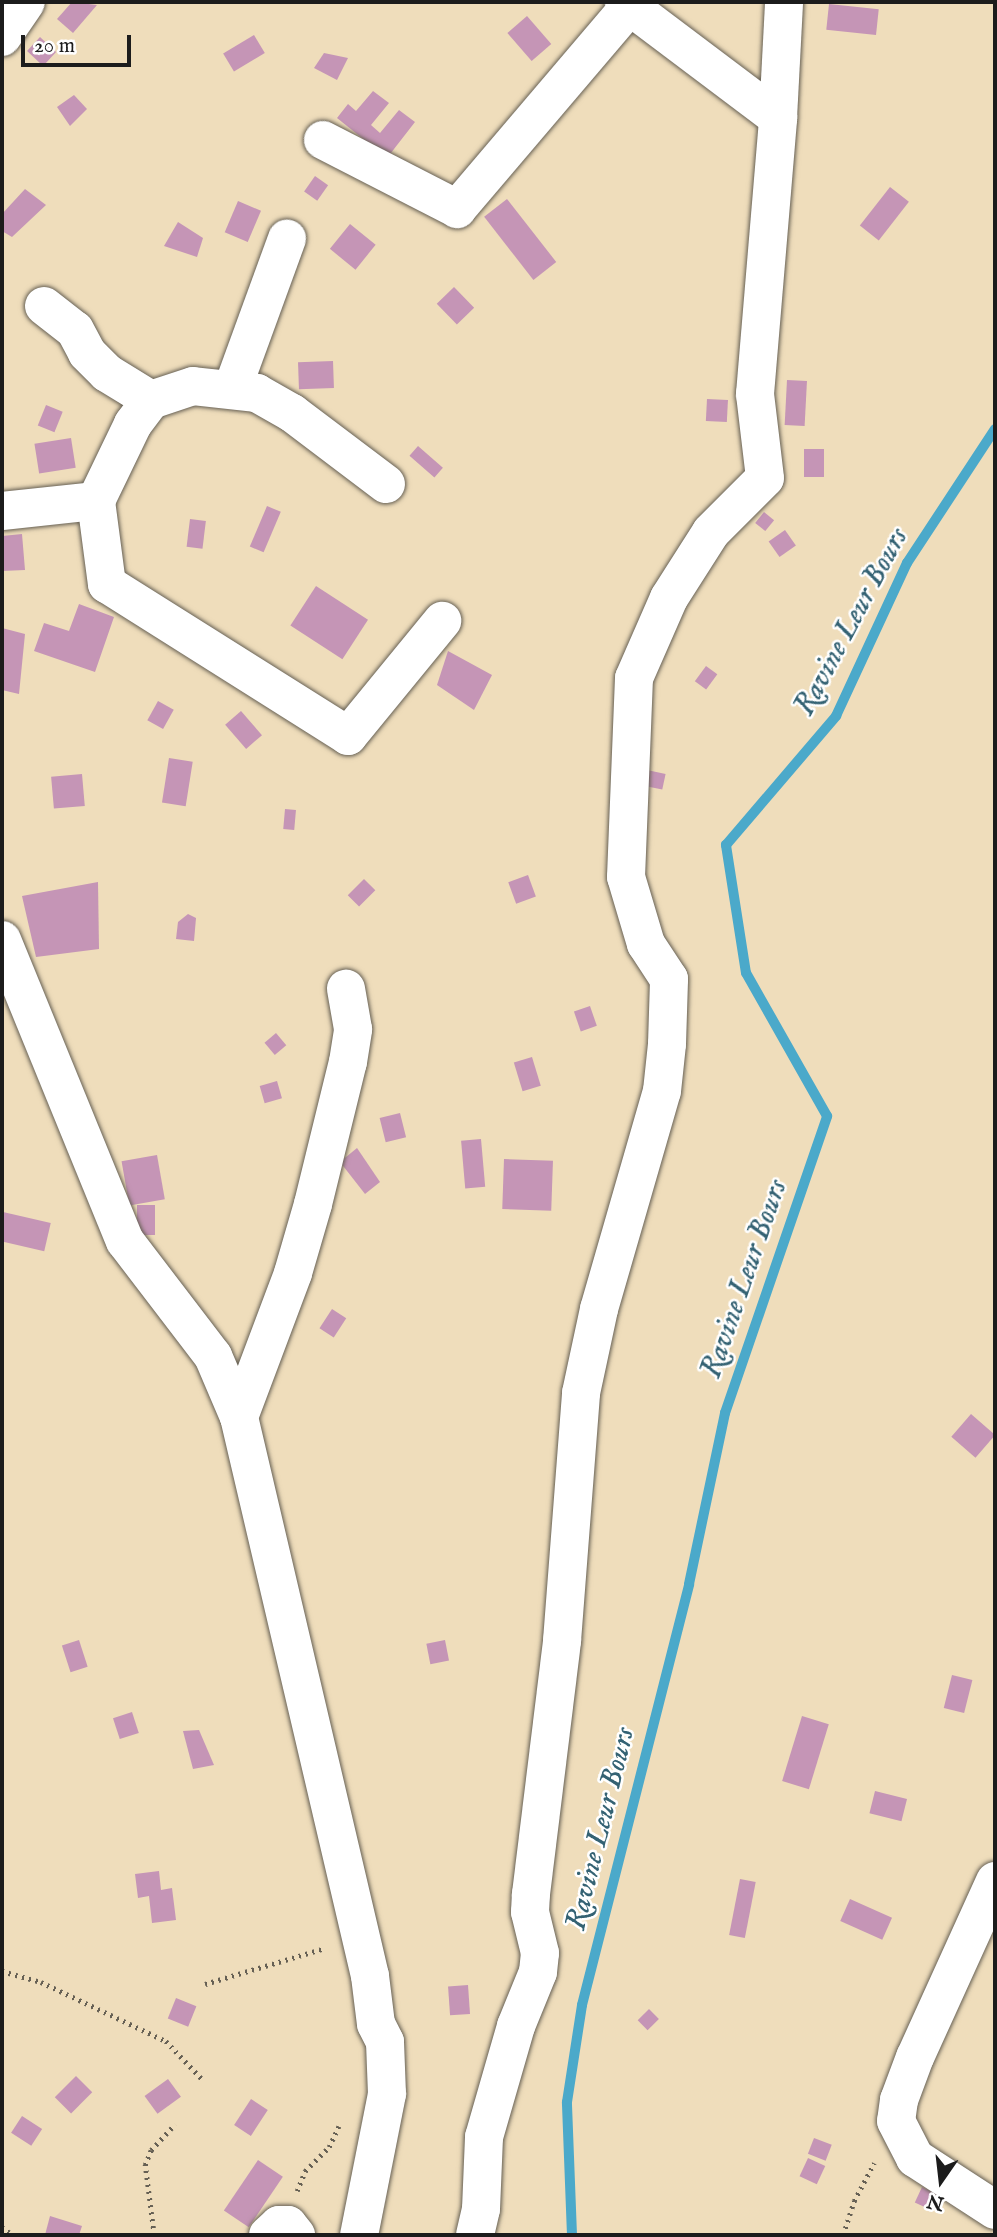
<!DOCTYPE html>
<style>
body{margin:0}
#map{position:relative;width:997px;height:2237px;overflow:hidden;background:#efddbb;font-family:"IM FELL English",serif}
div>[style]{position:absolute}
.stream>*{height:10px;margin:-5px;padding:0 5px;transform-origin:5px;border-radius:5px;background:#4ba9ca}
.building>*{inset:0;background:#c595b6;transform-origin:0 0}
.path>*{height:4.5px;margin-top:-2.25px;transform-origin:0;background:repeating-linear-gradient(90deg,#666054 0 2px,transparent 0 7px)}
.roads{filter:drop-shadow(0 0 2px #666054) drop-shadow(0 0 2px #666054)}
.minor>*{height:38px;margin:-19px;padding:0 19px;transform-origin:19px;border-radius:19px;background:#fff}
span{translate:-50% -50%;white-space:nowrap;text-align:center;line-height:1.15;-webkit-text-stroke:5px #fff;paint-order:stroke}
.water-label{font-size:30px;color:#346273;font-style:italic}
.frame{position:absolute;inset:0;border:4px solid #1c1c1c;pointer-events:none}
.north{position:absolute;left:906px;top:2146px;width:70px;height:70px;-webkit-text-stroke:5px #fff;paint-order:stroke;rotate:194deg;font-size:19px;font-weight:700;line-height:28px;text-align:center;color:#1c1c1c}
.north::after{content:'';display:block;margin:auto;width:24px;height:32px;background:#1c1c1c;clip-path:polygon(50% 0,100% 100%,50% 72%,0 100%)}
.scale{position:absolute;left:21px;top:35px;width:110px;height:32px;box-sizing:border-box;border:4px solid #1c1c1c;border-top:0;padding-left:9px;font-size:21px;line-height:24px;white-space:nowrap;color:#1c1c1c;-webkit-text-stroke:5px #fff;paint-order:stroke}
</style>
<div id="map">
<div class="stream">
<i style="left:572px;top:2235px;width:133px;rotate:-92.2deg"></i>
<i style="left:567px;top:2102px;width:98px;rotate:-81.2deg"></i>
<i style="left:582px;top:2005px;width:434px;rotate:-75.7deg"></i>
<i style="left:689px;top:1584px;width:175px;rotate:-78.1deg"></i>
<i style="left:725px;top:1413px;width:314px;rotate:-71deg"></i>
<i style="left:827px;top:1116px;width:164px;rotate:-119.5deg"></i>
<i style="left:746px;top:973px;width:130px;rotate:-98.9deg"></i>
<i style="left:726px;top:845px;width:170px;rotate:-49.5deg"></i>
<i style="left:836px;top:716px;width:169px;rotate:-65.1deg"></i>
<i style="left:907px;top:563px;width:160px;rotate:-56.7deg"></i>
</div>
<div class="building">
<i style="clip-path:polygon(72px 2px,97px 5px,73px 33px,57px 19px)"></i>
<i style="left:829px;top:4px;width:50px;height:26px;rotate:6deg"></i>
<i style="left:527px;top:16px;width:37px;height:26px;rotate:49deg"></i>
<i style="left:254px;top:35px;width:21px;height:36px;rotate:59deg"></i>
<i style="left:40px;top:37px;width:22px;height:19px;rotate:43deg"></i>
<i style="clip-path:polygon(324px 53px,348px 58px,337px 80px,314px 68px)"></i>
<i style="clip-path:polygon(373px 91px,389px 103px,371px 125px,380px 133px,399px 110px,415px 122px,387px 158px,337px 118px,348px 104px,356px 111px)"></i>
<i style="clip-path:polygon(74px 95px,87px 109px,70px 126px,57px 107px)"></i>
<i style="left:315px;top:176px;width:16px;height:19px;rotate:35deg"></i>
<i style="left:890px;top:187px;width:24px;height:49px;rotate:38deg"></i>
<i style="clip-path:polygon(25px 189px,46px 205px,12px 237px,2px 231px,2px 214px)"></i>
<i style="left:507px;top:199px;width:80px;height:29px;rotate:52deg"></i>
<i style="left:238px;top:201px;width:25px;height:34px;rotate:23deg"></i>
<i style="clip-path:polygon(178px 222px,203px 238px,197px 257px,164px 246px)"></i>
<i style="left:350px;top:224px;width:33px;height:32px;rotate:39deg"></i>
<i style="left:454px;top:287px;width:29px;height:24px;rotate:46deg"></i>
<i style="left:333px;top:361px;width:27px;height:35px;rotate:88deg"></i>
<i style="left:787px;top:380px;width:20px;height:45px;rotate:3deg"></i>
<i style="left:707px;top:399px;width:21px;height:22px;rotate:3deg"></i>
<i style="left:46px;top:405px;width:18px;height:22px;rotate:22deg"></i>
<i style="left:71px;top:438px;width:30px;height:37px;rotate:81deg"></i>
<i style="left:418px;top:446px;width:33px;height:13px;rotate:41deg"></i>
<i style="left:804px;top:449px;width:20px;height:28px"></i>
<i style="left:267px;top:506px;width:15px;height:44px;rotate:23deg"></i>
<i style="left:764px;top:512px;width:13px;height:14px;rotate:39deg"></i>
<i style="left:190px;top:519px;width:16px;height:28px;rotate:7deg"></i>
<i style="left:785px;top:530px;width:19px;height:20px;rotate:55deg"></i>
<i style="clip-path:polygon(22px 534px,25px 570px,2px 571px,2px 536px)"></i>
<i style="left:316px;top:586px;width:62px;height:47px;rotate:33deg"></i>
<i style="clip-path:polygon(79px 604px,114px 617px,95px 672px,34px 651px,44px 623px,69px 631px)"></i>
<i style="clip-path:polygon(2px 628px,25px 634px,19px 694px,2px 690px)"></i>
<i style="clip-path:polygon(448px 651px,492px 675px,474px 710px,437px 685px)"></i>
<i style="left:706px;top:666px;width:14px;height:19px;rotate:36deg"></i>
<i style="left:158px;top:701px;width:18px;height:22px;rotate:29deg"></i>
<i style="left:241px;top:711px;width:32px;height:21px;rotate:49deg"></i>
<i style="left:169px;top:758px;width:24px;height:45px;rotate:9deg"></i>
<i style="left:647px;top:770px;width:19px;height:16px;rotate:12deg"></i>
<i style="left:82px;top:774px;width:32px;height:31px;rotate:85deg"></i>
<i style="left:285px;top:809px;width:11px;height:20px;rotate:5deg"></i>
<i style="left:528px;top:875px;width:23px;height:21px;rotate:70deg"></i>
<i style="left:364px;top:879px;width:16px;height:23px;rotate:45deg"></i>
<i style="clip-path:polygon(98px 882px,99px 949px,36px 957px,22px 896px)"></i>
<i style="clip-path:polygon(188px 914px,196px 918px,194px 941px,176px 939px,178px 922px)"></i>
<i style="left:590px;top:1006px;width:21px;height:17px;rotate:71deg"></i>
<i style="left:276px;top:1033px;width:16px;height:15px;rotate:50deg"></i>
<i style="left:532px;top:1057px;width:30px;height:19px;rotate:73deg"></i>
<i style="left:277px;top:1081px;width:18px;height:18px;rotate:74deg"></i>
<i style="left:400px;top:1113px;width:25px;height:21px;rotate:76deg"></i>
<i style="left:481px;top:1139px;width:48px;height:20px;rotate:85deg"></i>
<i style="clip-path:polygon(357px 1148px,380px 1182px,365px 1194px,340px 1162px)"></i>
<i style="left:157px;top:1155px;width:45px;height:36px;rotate:80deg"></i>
<i style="left:504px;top:1159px;width:49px;height:50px;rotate:2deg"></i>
<i style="left:137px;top:1205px;width:18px;height:30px"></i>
<i style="left:3px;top:1212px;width:49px;height:29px;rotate:13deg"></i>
<i style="left:332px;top:1309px;width:17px;height:23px;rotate:33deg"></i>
<i style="left:971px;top:1414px;width:32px;height:30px;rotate:41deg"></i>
<i style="left:79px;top:1640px;width:28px;height:18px;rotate:72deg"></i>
<i style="left:445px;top:1640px;width:21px;height:19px;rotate:79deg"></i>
<i style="left:952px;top:1675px;width:21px;height:34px;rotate:14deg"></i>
<i style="left:132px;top:1712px;width:22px;height:20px;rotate:72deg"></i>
<i style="left:802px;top:1716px;width:28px;height:68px;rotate:17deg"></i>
<i style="clip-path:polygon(199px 1730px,214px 1765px,193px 1769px,183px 1731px)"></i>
<i style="left:875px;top:1791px;width:33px;height:23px;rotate:14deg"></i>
<i style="clip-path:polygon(159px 1871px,161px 1890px,172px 1888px,176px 1920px,152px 1923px,149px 1896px,138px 1898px,135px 1874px)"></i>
<i style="left:740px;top:1879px;width:16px;height:57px;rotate:11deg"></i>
<i style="left:850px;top:1899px;width:46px;height:24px;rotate:24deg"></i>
<i style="left:468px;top:1985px;width:29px;height:20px;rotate:86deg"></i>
<i style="left:176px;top:1998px;width:22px;height:22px;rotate:22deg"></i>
<i style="left:649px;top:2009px;width:14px;height:16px;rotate:45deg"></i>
<i style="left:76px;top:2076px;width:23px;height:30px;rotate:45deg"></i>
<i style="left:168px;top:2079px;width:22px;height:29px;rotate:54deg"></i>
<i style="left:251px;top:2099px;width:20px;height:31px;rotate:33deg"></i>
<i style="left:22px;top:2116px;width:24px;height:20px;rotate:33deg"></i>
<i style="left:814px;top:2138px;width:19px;height:17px;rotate:21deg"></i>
<i style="left:808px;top:2158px;width:19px;height:20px;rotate:25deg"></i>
<i style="left:258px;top:2160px;width:30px;height:61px;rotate:34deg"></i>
<i style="left:922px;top:2187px;width:19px;height:17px;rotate:25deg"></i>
<i style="clip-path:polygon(50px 2216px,82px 2226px,79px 2235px,45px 2235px)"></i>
</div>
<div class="path">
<i style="left:2px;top:1971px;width:41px;rotate:15.8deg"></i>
<i style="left:41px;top:1982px;width:138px;rotate:25.3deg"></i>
<i style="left:166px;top:2041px;width:55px;rotate:46.5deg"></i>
<i style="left:205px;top:1984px;width:125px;rotate:-16.7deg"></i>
<i style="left:297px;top:2191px;width:22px;rotate:-68deg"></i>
<i style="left:305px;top:2171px;width:34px;rotate:-45deg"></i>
<i style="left:329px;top:2147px;width:23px;rotate:-65deg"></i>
<i style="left:2px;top:2227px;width:14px;rotate:36deg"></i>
<i style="left:154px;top:2235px;width:71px;rotate:-97.3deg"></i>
<i style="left:145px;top:2165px;width:16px;rotate:-68deg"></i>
<i style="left:151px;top:2150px;width:35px;rotate:-47deg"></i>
<i style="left:843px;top:2235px;width:36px;rotate:-72deg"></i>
<i style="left:854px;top:2201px;width:43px;rotate:-62.2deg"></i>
</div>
<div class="roads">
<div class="minor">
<i style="left:2px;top:37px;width:42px;rotate:-55.6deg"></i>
<i style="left:778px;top:118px;width:116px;rotate:-87deg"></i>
<i style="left:323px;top:140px;width:151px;rotate:27.2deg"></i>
<i style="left:457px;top:209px;width:265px;rotate:-49.6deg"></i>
<i style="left:44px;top:306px;width:39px;rotate:38deg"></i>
<i style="left:75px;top:330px;width:26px;rotate:62deg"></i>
<i style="left:87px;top:353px;width:28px;rotate:45deg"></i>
<i style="left:107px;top:373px;width:52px;rotate:31.5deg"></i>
<i style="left:233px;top:387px;width:158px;rotate:-70deg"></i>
<i style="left:386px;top:484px;width:118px;rotate:-142.9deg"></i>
<i style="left:292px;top:413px;width:40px;rotate:-150.3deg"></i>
<i style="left:257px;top:393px;width:64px;rotate:-173.8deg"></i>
<i style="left:193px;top:386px;width:44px;rotate:161.6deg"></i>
<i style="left:151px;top:400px;width:30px;rotate:127deg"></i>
<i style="left:133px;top:424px;width:85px;rotate:115.7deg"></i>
<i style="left:96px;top:501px;width:84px;rotate:82.5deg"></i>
<i style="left:107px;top:584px;width:285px;rotate:32.2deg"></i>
<i style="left:348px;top:736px;width:149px;rotate:-50.7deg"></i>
<i style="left:2px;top:511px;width:95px;rotate:-6.1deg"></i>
<i style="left:2px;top:940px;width:325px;rotate:67.8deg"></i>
<i style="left:125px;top:1241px;width:145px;rotate:52.6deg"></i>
<i style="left:213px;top:1356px;width:66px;rotate:66.9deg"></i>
<i style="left:239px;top:1417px;width:574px;rotate:76.81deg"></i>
<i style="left:370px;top:1976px;width:48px;rotate:82.9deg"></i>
<i style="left:376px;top:2024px;width:20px;rotate:63deg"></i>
<i style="left:385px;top:2042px;width:52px;rotate:87.8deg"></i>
<i style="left:387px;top:2094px;width:144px;rotate:101.2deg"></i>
<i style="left:239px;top:1417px;width:154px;rotate:-69.4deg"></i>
<i style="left:293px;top:1273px;width:72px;rotate:-73.8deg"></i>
<i style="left:313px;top:1204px;width:146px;rotate:-76.2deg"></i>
<i style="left:348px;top:1062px;width:33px;rotate:-81deg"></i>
<i style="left:353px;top:1029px;width:41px;rotate:-99.9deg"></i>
<i style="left:995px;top:1881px;width:193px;rotate:114.4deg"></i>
<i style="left:915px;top:2057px;width:46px;rotate:110.4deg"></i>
<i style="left:899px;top:2100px;width:21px;rotate:98deg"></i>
<i style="left:896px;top:2121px;width:42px;rotate:62.8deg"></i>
<i style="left:915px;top:2158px;width:95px;rotate:33deg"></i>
<i style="left:268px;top:2235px;width:15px;rotate:-42deg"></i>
<i style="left:279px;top:2225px;width:9px"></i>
<i style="left:288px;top:2225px;width:13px;rotate:51deg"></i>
<i style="left:475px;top:2235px;width:27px;rotate:-77deg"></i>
<i style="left:481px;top:2209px;width:72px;rotate:-87.6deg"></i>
<i style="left:484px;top:2137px;width:116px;rotate:-73.9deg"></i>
<i style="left:516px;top:2026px;width:58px;rotate:-67.8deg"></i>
<i style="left:538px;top:1972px;width:19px;rotate:-84deg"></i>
<i style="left:540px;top:1953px;width:42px;rotate:-103.7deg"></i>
<i style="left:530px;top:1912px;width:18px;rotate:-87deg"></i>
<i style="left:531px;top:1894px;width:255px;rotate:-83deg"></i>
<i style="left:562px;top:1641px;width:249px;rotate:-85.6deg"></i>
<i style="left:581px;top:1393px;width:86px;rotate:-77.9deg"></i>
<i style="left:599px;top:1309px;width:227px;rotate:-73.9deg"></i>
<i style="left:662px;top:1091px;width:47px;rotate:-83.9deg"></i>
<i style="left:667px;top:1044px;width:65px;rotate:-88.2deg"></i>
<i style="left:669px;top:979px;width:42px;rotate:-123.3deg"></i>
<i style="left:646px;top:944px;width:70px;rotate:-106.6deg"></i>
<i style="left:626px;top:877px;width:199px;rotate:-87.7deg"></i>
<i style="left:634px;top:678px;width:87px;rotate:-66.4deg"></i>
<i style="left:669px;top:598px;width:78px;rotate:-57.5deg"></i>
<i style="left:711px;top:532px;width:76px;rotate:-45deg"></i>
<i style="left:765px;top:478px;width:85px;rotate:-96.8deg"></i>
<i style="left:755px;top:394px;width:277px;rotate:-85.2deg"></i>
<i style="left:778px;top:118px;width:193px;rotate:-143deg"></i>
</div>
</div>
<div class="water-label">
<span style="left:852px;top:622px;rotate:-62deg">Ravine Leur Bours</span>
<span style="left:745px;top:1279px;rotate:-71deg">Ravine Leur Bours</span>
<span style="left:601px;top:1829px;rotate:-76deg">Ravine Leur Bours</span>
</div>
<div class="frame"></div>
<div class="north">N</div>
<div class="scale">20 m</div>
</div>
